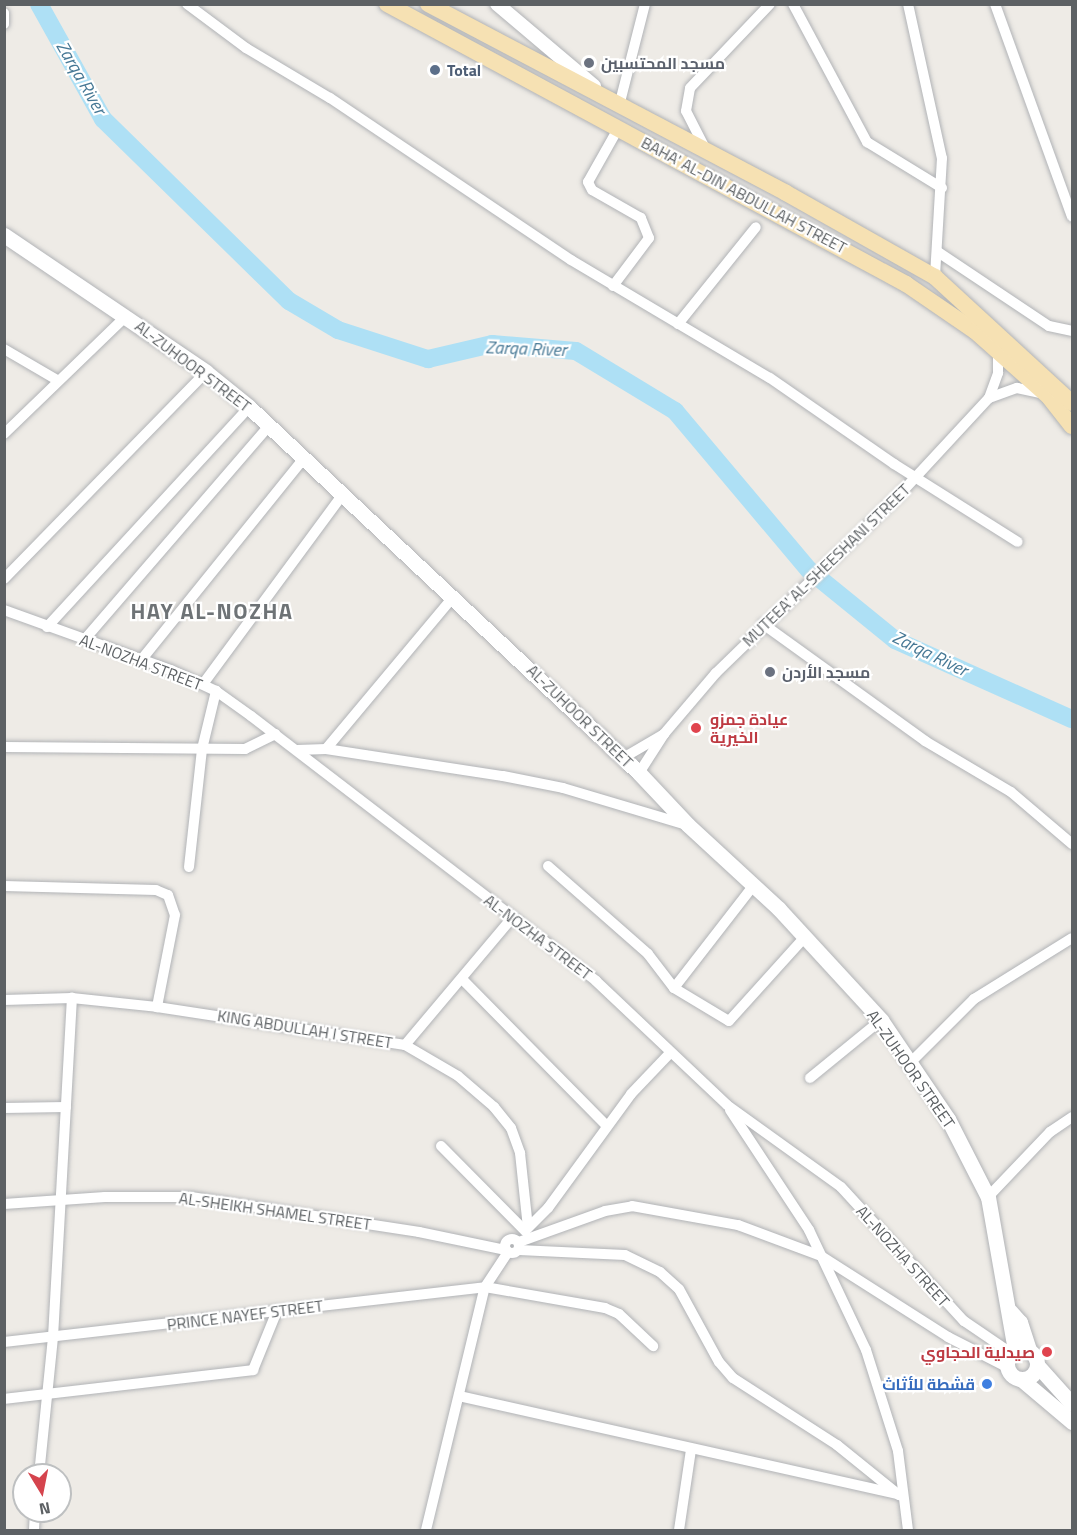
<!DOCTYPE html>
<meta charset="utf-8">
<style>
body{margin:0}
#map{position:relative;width:1077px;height:1535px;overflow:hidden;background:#eeebe6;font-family:"Titillium Web",Cairo,sans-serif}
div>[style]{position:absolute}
.river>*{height:18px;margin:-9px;padding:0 9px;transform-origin:9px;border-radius:9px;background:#aee0f5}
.roads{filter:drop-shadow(0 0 2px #b1b3b6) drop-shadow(0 0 2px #b1b3b6)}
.minor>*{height:10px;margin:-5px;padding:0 5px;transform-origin:5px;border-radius:5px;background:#fff}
.minor>.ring{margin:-5px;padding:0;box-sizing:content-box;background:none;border:10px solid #fff;border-radius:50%}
.tertiary>*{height:14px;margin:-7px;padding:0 7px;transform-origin:7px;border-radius:7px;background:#fff}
.secondary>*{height:15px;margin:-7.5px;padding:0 7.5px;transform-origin:7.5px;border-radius:7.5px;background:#fff}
.secondary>.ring{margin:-7.5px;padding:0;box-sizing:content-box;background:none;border:15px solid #fff;border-radius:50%}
.primary>*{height:16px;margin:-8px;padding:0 8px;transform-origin:8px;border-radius:8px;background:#f6e1b3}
.dots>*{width:16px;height:16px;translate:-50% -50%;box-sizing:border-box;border:3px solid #fff;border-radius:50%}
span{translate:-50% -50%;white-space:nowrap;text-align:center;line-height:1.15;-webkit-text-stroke:4.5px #fff;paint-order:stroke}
.worship-label{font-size:16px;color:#5b616d;font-weight:700}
.left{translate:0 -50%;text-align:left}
.service-label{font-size:16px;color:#4e5e75;font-weight:700}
.street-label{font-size:16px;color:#5d6164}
.health-label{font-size:16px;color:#be3a42;font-weight:700}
.right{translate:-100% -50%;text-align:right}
.shop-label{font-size:16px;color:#366cbe;font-weight:700}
.water-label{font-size:18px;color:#467895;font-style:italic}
.district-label{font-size:22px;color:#6e7376;font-weight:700;letter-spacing:1.5px}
.frame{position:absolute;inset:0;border:6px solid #5d6164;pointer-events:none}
.north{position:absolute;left:12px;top:1463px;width:60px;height:60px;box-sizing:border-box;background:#fff;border:2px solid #bec0c1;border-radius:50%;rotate:170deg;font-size:16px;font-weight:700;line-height:24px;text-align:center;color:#5d6164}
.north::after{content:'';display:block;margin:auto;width:21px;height:27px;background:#d5444d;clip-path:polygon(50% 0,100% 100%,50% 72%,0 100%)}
</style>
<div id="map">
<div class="river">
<i style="left:39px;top:4px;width:132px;rotate:60.9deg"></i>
<i style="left:103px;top:119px;width:260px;rotate:44.4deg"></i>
<i style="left:289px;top:301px;width:57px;rotate:30.6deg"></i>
<i style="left:338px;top:330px;width:95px;rotate:17.9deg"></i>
<i style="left:428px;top:359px;width:66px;rotate:-13.2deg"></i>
<i style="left:492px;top:344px;width:84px;rotate:4.8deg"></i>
<i style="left:576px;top:351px;width:116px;rotate:31.2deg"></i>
<i style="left:675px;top:411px;width:208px;rotate:49.9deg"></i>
<i style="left:809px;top:570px;width:111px;rotate:39.1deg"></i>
<i style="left:895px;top:640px;width:194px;rotate:24.1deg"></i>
</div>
<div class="roads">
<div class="minor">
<i style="left:187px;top:4px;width:74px;rotate:36.7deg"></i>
<i style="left:246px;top:48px;width:98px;rotate:30.8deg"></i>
<i style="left:330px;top:98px;width:290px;rotate:33.9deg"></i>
<i style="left:571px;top:260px;width:231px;rotate:30.7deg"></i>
<i style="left:770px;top:378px;width:151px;rotate:34.7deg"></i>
<i style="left:894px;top:464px;width:146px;rotate:32.2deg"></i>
<i style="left:793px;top:4px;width:157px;rotate:61.8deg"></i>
<i style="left:867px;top:142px;width:88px;rotate:31.5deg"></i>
<i style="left:908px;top:4px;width:158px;rotate:77.6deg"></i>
<i style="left:942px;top:158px;width:119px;rotate:93.4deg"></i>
<i style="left:995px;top:4px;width:226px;rotate:70.1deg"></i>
<i style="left:4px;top:13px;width:11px;rotate:90deg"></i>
<i style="left:619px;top:106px;width:105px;rotate:-75.7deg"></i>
<i style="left:707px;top:152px;width:46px;rotate:-117.1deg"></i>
<i style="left:686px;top:111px;width:23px;rotate:-80deg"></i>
<i style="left:690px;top:88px;width:116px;rotate:-46.4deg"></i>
<i style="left:938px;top:252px;width:133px;rotate:33.7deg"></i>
<i style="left:1049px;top:326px;width:24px;rotate:12deg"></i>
<i style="left:613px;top:286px;width:60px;rotate:-53.1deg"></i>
<i style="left:649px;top:238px;width:22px;rotate:-112deg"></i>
<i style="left:641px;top:218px;width:56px;rotate:-150.3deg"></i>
<i style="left:592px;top:190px;width:9px;rotate:-117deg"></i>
<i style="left:588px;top:182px;width:63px;rotate:-60.6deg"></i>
<i style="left:678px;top:324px;width:124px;rotate:-51.2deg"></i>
<i style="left:4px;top:349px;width:61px;rotate:30.3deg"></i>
<i style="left:989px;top:398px;width:30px;rotate:-20deg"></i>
<i style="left:1017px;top:388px;width:24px;rotate:12deg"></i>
<i style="left:4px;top:434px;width:170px;rotate:-44deg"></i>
<i style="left:4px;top:579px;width:289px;rotate:-45.7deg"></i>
<i style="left:4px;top:610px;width:177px;rotate:19.8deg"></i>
<i style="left:171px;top:670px;width:50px;rotate:25deg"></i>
<i style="left:216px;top:691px;width:43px;rotate:35.5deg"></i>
<i style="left:251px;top:716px;width:435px;rotate:37.5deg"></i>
<i style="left:596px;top:981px;width:180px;rotate:43.4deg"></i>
<i style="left:727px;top:1105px;width:140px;rotate:35.7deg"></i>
<i style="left:841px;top:1187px;width:182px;rotate:47.5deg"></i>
<i style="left:964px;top:1321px;width:57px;rotate:34.2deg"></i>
<i style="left:763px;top:624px;width:200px;rotate:35.8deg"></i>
<i style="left:925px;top:741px;width:100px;rotate:30.7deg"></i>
<i style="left:1011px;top:792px;width:80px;rotate:40.4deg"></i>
<i style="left:47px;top:627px;width:299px;rotate:-47.4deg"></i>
<i style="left:85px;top:639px;width:281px;rotate:-49.2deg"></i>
<i style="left:142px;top:659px;width:258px;rotate:-51.1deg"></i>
<i style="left:203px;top:684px;width:236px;rotate:-53.6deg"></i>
<i style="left:4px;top:747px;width:241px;rotate:0.5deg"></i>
<i style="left:245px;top:749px;width:34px;rotate:-26deg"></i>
<i style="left:326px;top:749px;width:198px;rotate:-50.1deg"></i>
<i style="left:297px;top:750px;width:29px;rotate:-2deg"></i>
<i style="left:326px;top:749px;width:179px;rotate:8.7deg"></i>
<i style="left:503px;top:776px;width:61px;rotate:11.3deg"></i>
<i style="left:563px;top:788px;width:129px;rotate:16.6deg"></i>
<i style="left:623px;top:758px;width:48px;rotate:-30.3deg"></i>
<i style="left:639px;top:773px;width:46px;rotate:-57.3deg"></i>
<i style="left:664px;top:734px;width:80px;rotate:-49.6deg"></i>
<i style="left:716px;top:673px;width:257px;rotate:-44.2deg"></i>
<i style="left:900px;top:494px;width:131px;rotate:-47.2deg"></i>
<i style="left:989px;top:398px;width:27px;rotate:-70deg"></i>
<i style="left:998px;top:373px;width:20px;rotate:-90deg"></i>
<i style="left:548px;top:866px;width:133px;rotate:41.3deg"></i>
<i style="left:648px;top:954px;width:43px;rotate:52.6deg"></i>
<i style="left:674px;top:988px;width:64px;rotate:31deg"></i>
<i style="left:729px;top:1021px;width:113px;rotate:-47.9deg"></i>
<i style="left:189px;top:867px;width:119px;rotate:-83.7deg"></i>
<i style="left:202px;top:749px;width:60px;rotate:-76.4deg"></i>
<i style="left:4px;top:886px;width:152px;rotate:1.5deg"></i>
<i style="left:156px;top:890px;width:13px;rotate:23deg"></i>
<i style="left:168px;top:895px;width:21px;rotate:71deg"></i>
<i style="left:175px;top:915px;width:94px;rotate:101.1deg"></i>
<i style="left:462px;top:979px;width:206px;rotate:45.4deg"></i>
<i style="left:674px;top:988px;width:130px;rotate:-52.2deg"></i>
<i style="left:4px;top:1000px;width:68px;rotate:-1.7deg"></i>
<i style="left:72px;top:998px;width:85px;rotate:6deg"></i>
<i style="left:157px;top:1007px;width:251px;rotate:8.7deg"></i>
<i style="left:405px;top:1045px;width:61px;rotate:30.3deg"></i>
<i style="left:458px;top:1076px;width:48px;rotate:40.7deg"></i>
<i style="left:494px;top:1107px;width:27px;rotate:51deg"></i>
<i style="left:511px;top:1128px;width:27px;rotate:70deg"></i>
<i style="left:520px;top:1153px;width:75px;rotate:83.9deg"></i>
<i style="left:405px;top:1045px;width:166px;rotate:-49.9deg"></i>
<i style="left:910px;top:1063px;width:91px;rotate:-45deg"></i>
<i style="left:974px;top:999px;width:115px;rotate:-31.9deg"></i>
<i style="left:810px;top:1078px;width:92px;rotate:-39.2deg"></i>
<i style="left:4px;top:1108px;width:62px;rotate:-0.9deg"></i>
<i style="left:730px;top:1110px;width:144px;rotate:56.6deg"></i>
<i style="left:809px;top:1230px;width:133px;rotate:64.6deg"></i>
<i style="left:866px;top:1350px;width:106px;rotate:72.4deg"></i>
<i style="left:898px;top:1451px;width:80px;rotate:82.8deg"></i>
<i style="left:441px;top:1146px;width:120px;rotate:45.3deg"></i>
<i style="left:988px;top:1197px;width:90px;rotate:-46.4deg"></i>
<i style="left:1050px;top:1132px;width:27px;rotate:-34deg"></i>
<i style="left:4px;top:1204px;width:101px;rotate:-4deg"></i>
<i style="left:105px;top:1197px;width:86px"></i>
<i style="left:191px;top:1197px;width:231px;rotate:8.7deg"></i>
<i style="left:419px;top:1232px;width:89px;rotate:11.7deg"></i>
<i style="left:527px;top:1229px;width:30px;rotate:-45deg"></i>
<i style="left:548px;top:1208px;width:141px;rotate:-53.9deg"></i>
<i style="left:631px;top:1094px;width:57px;rotate:-46.4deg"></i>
<i class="ring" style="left:505px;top:1239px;width:4px;height:4px"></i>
<i style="left:519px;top:1242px;width:91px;rotate:-19.8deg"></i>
<i style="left:605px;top:1211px;width:27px;rotate:-10deg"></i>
<i style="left:632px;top:1206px;width:108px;rotate:10.2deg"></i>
<i style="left:738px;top:1225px;width:89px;rotate:20.5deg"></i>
<i style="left:821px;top:1256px;width:151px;rotate:32.5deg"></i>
<i style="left:948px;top:1337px;width:66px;rotate:27deg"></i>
<i style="left:519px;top:1250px;width:106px;rotate:2.7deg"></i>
<i style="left:625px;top:1255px;width:39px;rotate:26deg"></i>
<i style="left:660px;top:1272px;width:25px;rotate:42deg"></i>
<i style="left:679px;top:1289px;width:83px;rotate:61.3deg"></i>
<i style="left:719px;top:1362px;width:21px;rotate:49deg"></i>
<i style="left:733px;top:1378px;width:124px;rotate:32.8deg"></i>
<i style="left:837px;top:1445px;width:80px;rotate:38.9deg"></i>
<i style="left:4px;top:1342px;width:484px;rotate:-6.5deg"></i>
<i style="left:485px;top:1287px;width:122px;rotate:9.9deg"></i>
<i style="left:605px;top:1308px;width:15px;rotate:23deg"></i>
<i style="left:619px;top:1314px;width:47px;rotate:43.3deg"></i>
<i style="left:459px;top:1396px;width:453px;rotate:12.6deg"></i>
<i style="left:4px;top:1399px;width:251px;rotate:-6.6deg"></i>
<i style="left:253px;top:1370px;width:64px;rotate:-67.9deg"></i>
<i style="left:39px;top:1475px;width:139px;rotate:-84.2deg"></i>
<i style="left:53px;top:1337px;width:340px;rotate:-86.8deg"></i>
<i style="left:34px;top:1530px;width:19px;rotate:-87deg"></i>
<i style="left:426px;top:1530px;width:250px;rotate:-76.4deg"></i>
<i style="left:485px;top:1287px;width:42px;rotate:-56.7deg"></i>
<i style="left:679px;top:1530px;width:81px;rotate:-81.5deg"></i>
</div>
<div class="tertiary">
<i style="left:497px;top:4px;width:127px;rotate:40.2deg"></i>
</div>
<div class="secondary">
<i style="left:4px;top:235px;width:244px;rotate:34.1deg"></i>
<i style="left:206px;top:372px;width:55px;rotate:39.1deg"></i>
<i style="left:249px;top:407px;width:535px;rotate:43.18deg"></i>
<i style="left:639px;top:773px;width:71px;rotate:46.7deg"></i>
<i style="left:688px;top:825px;width:124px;rotate:42.7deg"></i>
<i style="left:779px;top:909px;width:151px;rotate:47.4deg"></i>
<i style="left:881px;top:1020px;width:120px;rotate:55.9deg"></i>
<i style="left:948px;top:1119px;width:88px;rotate:62.9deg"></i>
<i style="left:988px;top:1197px;width:155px;rotate:80deg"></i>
<i style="left:1010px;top:1311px;width:15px;rotate:48deg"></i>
<i style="left:1020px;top:1322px;width:29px;rotate:72deg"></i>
<i class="ring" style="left:1007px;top:1349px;width:15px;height:15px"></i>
<i style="left:1037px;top:1365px;width:52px;rotate:48.1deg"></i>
<i style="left:1021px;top:1379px;width:67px;rotate:40.1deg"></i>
</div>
<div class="primary">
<i style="left:387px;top:4px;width:590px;rotate:28.35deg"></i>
<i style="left:906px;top:284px;width:83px;rotate:34.3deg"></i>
<i style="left:975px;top:331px;width:99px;rotate:41.7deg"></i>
<i style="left:1049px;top:397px;width:37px;rotate:52deg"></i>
<i style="left:428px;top:4px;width:405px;rotate:27.8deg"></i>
<i style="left:786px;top:193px;width:171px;rotate:29.4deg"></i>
<i style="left:935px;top:277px;width:186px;rotate:42.6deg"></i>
</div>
</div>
<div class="dots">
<i style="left:589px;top:63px;background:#6b7280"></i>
<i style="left:435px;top:70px;background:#5c6f8a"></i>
<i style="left:770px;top:672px;background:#6b7280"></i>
<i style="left:696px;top:728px;background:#e0444e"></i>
<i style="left:1047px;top:1352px;background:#e0444e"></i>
<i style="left:987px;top:1384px;background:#3f7fe0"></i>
</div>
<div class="worship-label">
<span class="left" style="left:601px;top:63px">مسجد المحتسبين</span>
<span class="left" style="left:782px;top:672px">مسجد الأردن</span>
</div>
<div class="service-label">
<span class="left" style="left:447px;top:70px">Total</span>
</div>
<div class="street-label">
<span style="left:744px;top:195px;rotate:28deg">BAHA' AL-DIN ABDULLAH STREET</span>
<span style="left:193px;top:366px;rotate:37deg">AL-ZUHOOR STREET</span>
<span style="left:826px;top:565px;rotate:-44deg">MUTEEA' AL-SHEESHANI STREET</span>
<span style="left:141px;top:662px;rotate:21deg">AL-NOZHA STREET</span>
<span style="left:580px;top:716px;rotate:44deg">AL-ZUHOOR STREET</span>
<span style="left:538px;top:937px;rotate:37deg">AL-NOZHA STREET</span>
<span style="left:305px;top:1029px;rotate:9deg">KING ABDULLAH I STREET</span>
<span style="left:911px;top:1069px;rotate:55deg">AL-ZUHOOR STREET</span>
<span style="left:275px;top:1211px;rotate:8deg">AL-SHEIKH SHAMEL STREET</span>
<span style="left:903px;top:1256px;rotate:48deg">AL-NOZHA STREET</span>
<span style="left:245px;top:1315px;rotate:-7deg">PRINCE NAYEF STREET</span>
</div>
<div class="health-label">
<span class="left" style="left:710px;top:728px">عيادة جمزو<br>الخيرية</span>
<span class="right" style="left:1035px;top:1352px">صيدلية الحجاوي</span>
</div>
<div class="shop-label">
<span class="right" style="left:975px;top:1384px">قشطة للأثاث</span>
</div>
<div class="water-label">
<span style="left:81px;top:78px;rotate:60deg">Zarqa River</span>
<span style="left:526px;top:349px;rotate:2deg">Zarqa River</span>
<span style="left:930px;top:654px;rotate:26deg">Zarqa River</span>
</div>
<div class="district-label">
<span style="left:212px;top:612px">HAY AL-NOZHA</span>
</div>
<div class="frame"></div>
<div class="north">N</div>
</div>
